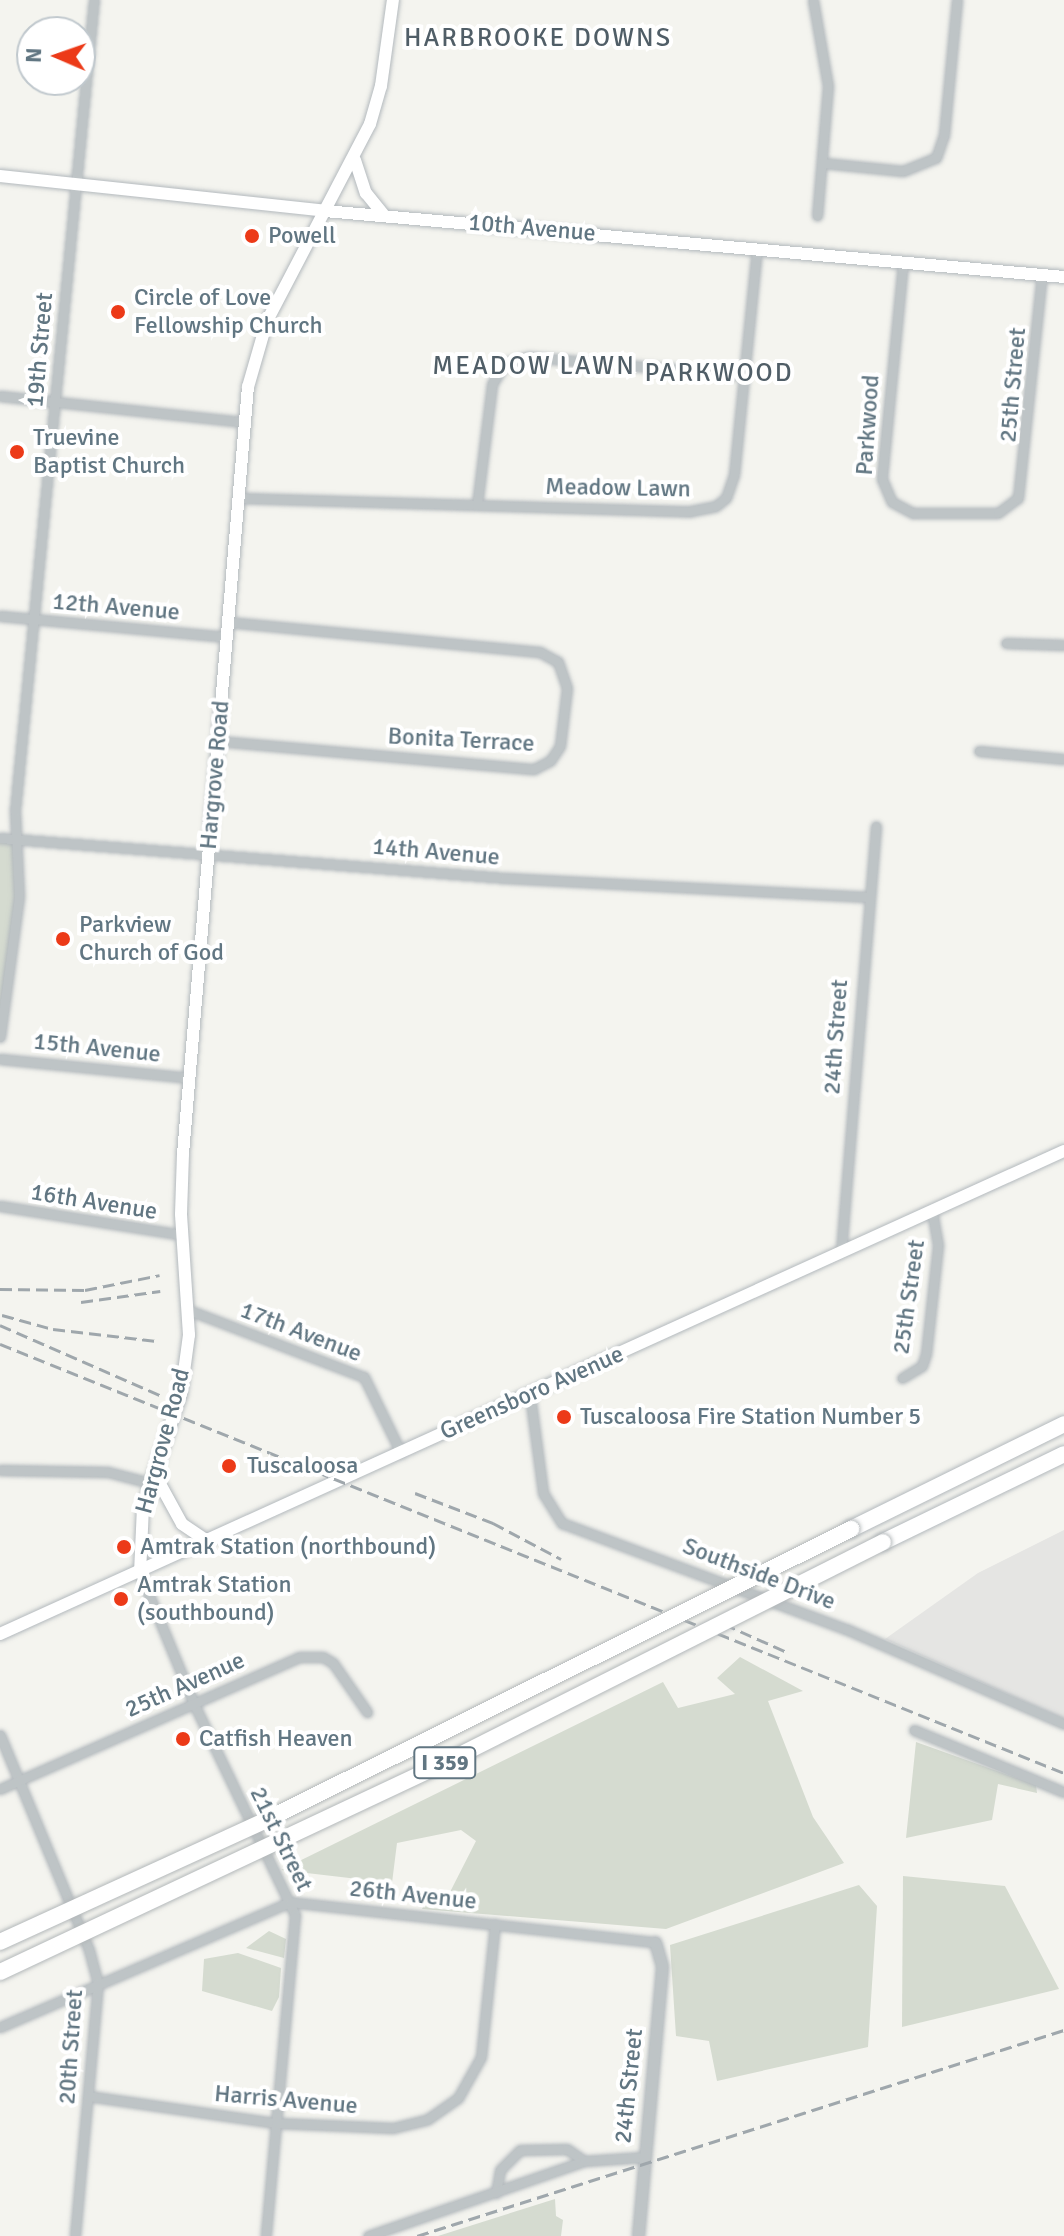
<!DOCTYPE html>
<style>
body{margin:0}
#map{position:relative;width:1064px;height:2236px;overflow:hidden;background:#f4f4ef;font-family:Signika,sans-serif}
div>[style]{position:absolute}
.built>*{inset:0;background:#e5e5e3}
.green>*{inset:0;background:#d5dbd0}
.roads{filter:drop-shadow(0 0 2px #b3b9bd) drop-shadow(0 0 2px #b3b9bd)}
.minor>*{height:9px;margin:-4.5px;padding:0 4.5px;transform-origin:4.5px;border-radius:4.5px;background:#bec4c6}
.tertiary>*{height:11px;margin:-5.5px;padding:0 5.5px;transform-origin:5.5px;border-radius:5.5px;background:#bec4c6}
.secondary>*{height:12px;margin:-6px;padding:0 6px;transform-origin:6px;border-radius:6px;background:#fff}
.motorway>*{height:16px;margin:-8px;padding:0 8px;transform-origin:8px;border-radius:8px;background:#fff}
.rail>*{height:3px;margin-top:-1.5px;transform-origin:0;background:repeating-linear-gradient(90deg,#9fa7ac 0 12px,transparent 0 18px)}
.bridges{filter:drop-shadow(0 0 2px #b3b8ba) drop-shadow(0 0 2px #b3b8ba)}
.motorway-bridge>*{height:16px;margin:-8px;padding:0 8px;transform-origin:8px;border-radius:8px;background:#fff}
.dots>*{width:22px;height:22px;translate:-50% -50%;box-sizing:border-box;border:4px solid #fff;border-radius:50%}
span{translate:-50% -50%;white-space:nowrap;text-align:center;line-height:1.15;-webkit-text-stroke:8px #fff;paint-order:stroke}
.shield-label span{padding:2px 6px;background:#fff;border:2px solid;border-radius:6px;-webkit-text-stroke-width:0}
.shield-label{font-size:22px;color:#617682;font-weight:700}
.street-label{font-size:24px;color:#617682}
.poi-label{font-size:24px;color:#617682}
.left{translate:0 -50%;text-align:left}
.neighbourhood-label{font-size:26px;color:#505e67;letter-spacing:2px}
.north{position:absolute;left:16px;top:16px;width:80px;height:80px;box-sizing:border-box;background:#fff;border:2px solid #c0c8cd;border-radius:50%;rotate:272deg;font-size:22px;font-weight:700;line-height:32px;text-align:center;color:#617682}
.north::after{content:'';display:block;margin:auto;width:28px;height:36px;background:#ec3a18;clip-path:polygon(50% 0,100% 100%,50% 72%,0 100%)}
</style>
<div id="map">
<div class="built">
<i style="clip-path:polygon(1064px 1530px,1064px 1719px,885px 1639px,978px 1573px)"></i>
</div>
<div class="green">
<i style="clip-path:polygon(0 838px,19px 840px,20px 860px,0 1037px)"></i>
<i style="clip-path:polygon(740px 1657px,803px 1691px,768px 1701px,813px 1817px,844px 1863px,666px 1929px,422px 1909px,428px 1897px,449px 1894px,476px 1841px,461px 1830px,397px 1843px,392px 1883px,281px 1870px,663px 1682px,678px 1708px,735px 1694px,717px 1678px)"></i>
<i style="clip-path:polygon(916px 1742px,1036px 1785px,1037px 1793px,998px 1784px,992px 1820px,906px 1838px)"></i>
<i style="clip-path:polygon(903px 1876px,1005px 1886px,1059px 1989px,902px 2027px)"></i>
<i style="clip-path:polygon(859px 1885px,877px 1906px,868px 2047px,717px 2081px,709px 2041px,676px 2036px,670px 1945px)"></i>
<i style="clip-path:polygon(269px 1931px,286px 1939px,284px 1958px,246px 1948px)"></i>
<i style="clip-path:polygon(238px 1953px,281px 1968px,279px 1997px,272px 2011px,202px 1991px,204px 1959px)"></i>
<i style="clip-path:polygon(555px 2199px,556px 2216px,563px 2220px,561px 2236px,438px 2236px)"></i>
</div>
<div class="roads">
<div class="minor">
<i style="left:813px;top:0;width:87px;rotate:80.1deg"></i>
<i style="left:828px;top:86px;width:130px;rotate:94.8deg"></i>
<i style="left:823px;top:163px;width:80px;rotate:5.7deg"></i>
<i style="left:903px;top:171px;width:35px;rotate:-22deg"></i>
<i style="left:936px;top:158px;width:24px;rotate:-71deg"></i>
<i style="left:944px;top:135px;width:136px;rotate:-84.5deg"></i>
<i style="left:903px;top:263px;width:217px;rotate:95.6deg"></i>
<i style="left:882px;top:479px;width:25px;rotate:67deg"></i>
<i style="left:892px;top:502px;width:24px;rotate:28deg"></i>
<i style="left:913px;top:513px;width:85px"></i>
<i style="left:998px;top:513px;width:25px;rotate:-37deg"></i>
<i style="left:1018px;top:498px;width:224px;rotate:-83.9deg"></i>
<i style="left:0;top:396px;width:246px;rotate:6.1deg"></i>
<i style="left:240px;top:498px;width:451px;rotate:1.7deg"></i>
<i style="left:691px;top:511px;width:25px;rotate:-11deg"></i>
<i style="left:716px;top:506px;width:13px;rotate:-39deg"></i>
<i style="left:726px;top:498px;width:24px;rotate:-71deg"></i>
<i style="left:734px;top:475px;width:227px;rotate:-84.2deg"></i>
<i style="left:477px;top:505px;width:122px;rotate:-82.9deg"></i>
<i style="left:492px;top:384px;width:25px;rotate:-58deg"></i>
<i style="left:505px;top:363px;width:25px;rotate:-14deg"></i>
<i style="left:529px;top:357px;width:215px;rotate:4.8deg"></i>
<i style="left:0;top:616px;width:229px;rotate:5.3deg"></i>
<i style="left:1006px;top:643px;width:58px;rotate:2deg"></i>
<i style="left:218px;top:741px;width:317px;rotate:5.1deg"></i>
<i style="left:534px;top:769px;width:18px;rotate:-27deg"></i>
<i style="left:550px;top:761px;width:18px;rotate:-56deg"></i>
<i style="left:560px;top:746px;width:58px;rotate:-83.1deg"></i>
<i style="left:567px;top:688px;width:28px;rotate:-109deg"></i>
<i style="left:558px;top:662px;width:21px;rotate:-151deg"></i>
<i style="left:540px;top:652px;width:312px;rotate:-174.5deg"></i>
<i style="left:979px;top:751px;width:85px;rotate:5.4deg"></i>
<i style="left:0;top:838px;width:507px;rotate:4.53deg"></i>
<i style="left:505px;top:878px;width:364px;rotate:3deg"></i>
<i style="left:0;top:1037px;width:142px;rotate:-82.3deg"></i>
<i style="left:19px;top:896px;width:85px;rotate:-92.7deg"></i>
<i style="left:15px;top:811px;width:815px;rotate:-84.44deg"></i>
<i style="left:0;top:1059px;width:190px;rotate:5.7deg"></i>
<i style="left:0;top:1206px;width:185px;rotate:9deg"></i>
<i style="left:841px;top:1252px;width:427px;rotate:-85.3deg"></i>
<i style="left:191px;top:1311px;width:185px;rotate:20.9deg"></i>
<i style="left:364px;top:1377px;width:85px;rotate:64deg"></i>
<i style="left:902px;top:1378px;width:23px;rotate:-31deg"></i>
<i style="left:922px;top:1366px;width:13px;rotate:-72deg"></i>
<i style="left:926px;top:1354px;width:110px;rotate:-83.7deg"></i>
<i style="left:938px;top:1245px;width:34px;rotate:-100deg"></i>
<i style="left:530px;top:1395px;width:99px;rotate:82.4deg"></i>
<i style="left:543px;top:1493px;width:36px;rotate:58deg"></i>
<i style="left:562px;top:1523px;width:303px;rotate:20.5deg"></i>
<i style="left:846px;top:1629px;width:238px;rotate:23.5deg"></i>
<i style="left:0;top:1470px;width:108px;rotate:1.1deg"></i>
<i style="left:108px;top:1472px;width:43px;rotate:14.7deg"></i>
<i style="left:140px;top:1573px;width:142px;rotate:67.6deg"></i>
<i style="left:194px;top:1704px;width:234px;rotate:64.4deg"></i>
<i style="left:295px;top:1915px;width:322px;rotate:95.2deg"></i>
<i style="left:914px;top:1730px;width:162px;rotate:22.5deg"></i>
<i style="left:0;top:1735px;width:233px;rotate:67.5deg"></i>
<i style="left:89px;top:1950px;width:34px;rotate:75deg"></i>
<i style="left:98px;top:1983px;width:254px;rotate:95.2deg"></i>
<i style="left:0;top:1789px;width:327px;rotate:-23.8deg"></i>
<i style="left:299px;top:1657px;width:24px"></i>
<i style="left:323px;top:1657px;width:12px;rotate:31deg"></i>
<i style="left:333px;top:1663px;width:60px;rotate:55.2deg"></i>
<i style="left:0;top:2027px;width:316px;rotate:-23.3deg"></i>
<i style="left:290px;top:1902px;width:367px;rotate:6.3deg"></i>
<i style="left:88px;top:2096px;width:190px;rotate:8.2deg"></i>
<i style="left:276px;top:2123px;width:117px;rotate:2.4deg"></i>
<i style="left:393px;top:2128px;width:36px;rotate:-14deg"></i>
<i style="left:428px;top:2119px;width:37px;rotate:-35deg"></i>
<i style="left:458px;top:2098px;width:47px;rotate:-60.7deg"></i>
<i style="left:481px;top:2057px;width:134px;rotate:-84deg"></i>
<i style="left:496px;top:2193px;width:23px;rotate:-80deg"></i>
<i style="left:500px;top:2170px;width:28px;rotate:-45deg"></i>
<i style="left:520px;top:2150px;width:47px;rotate:-1.2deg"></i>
<i style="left:567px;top:2149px;width:21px;rotate:35deg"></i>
<i style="left:368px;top:2236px;width:229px;rotate:-19.1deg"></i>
<i style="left:584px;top:2161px;width:60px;rotate:-3.8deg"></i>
</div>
<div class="tertiary">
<i style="left:638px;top:2236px;width:271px;rotate:-84.9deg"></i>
<i style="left:662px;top:1966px;width:25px;rotate:-106deg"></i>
</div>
<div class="secondary">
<i style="left:355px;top:160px;width:35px;rotate:72deg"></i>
<i style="left:366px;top:193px;width:28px;rotate:51deg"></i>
<i style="left:0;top:176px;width:327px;rotate:6.1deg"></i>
<i style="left:325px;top:211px;width:742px;rotate:5.1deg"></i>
<i style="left:154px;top:1473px;width:58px;rotate:61.2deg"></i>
<i style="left:182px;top:1524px;width:29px;rotate:34deg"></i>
<i style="left:140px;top:1573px;width:65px;rotate:-87.4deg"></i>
<i style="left:143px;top:1508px;width:120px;rotate:-71.6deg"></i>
<i style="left:181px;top:1394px;width:60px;rotate:-82.3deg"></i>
<i style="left:189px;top:1335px;width:121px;rotate:-93.8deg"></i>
<i style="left:181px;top:1214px;width:60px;rotate:-88.1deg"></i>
<i style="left:183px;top:1154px;width:770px;rotate:-85.16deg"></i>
<i style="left:248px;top:387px;width:69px;rotate:-73.9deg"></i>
<i style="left:267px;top:321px;width:222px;rotate:-62.4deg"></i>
<i style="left:370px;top:124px;width:40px;rotate:-74deg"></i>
<i style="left:381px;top:86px;width:87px;rotate:-82.1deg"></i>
<i style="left:0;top:1634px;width:1168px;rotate:-24.42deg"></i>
</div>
<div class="motorway">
<i style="left:851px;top:1529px;width:237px;rotate:-26.2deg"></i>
<i style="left:883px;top:1542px;width:201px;rotate:-25.9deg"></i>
</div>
</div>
<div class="rail">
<i style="left:0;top:1289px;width:85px;rotate:0.7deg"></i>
<i style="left:85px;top:1290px;width:76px;rotate:-11.3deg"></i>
<i style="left:81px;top:1302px;width:80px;rotate:-7.9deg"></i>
<i style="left:2px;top:1315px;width:53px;rotate:15.4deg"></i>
<i style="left:53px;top:1329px;width:104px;rotate:6.6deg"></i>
<i style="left:0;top:1325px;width:179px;rotate:23.7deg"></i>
<i style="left:0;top:1344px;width:1147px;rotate:21.96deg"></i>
<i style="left:415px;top:1493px;width:84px;rotate:21deg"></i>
<i style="left:493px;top:1523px;width:77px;rotate:27.9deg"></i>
<i style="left:724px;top:1624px;width:69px;rotate:24deg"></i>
<i style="left:417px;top:2236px;width:679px;rotate:-17.66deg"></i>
</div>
<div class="bridges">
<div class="motorway-bridge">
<i style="left:0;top:1942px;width:290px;rotate:-24.6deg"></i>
<i style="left:264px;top:1821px;width:656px;rotate:-26.45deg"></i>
<i style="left:0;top:1972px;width:493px;rotate:-25.2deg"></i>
<i style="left:446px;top:1762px;width:489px;rotate:-26.7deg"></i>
</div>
</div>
<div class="dots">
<i style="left:252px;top:236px;background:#ec3a18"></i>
<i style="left:118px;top:312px;background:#ec3a18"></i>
<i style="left:17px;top:452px;background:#ec3a18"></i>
<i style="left:63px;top:939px;background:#ec3a18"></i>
<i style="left:564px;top:1417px;background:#ec3a18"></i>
<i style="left:229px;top:1466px;background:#ec3a18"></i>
<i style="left:124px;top:1547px;background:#ec3a18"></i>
<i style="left:121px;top:1599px;background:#ec3a18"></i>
<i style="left:183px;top:1739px;background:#ec3a18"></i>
</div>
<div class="shield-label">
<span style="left:445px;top:1763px">I 359</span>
</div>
<div class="street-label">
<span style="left:532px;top:228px;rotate:5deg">10th Avenue</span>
<span style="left:40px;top:350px;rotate:-85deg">19th Street</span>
<span style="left:1013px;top:385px;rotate:-85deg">25th Street</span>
<span style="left:868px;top:425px;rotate:-86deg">Parkwood</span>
<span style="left:618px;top:488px;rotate:1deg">Meadow Lawn</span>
<span style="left:116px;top:607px;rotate:5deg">12th Avenue</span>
<span style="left:461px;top:740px;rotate:3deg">Bonita Terrace</span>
<span style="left:215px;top:775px;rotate:-85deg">Hargrove Road</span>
<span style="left:436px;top:852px;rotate:5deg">14th Avenue</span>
<span style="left:836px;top:1037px;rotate:-86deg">24th Street</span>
<span style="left:97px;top:1048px;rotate:6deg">15th Avenue</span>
<span style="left:94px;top:1202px;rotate:9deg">16th Avenue</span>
<span style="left:909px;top:1297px;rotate:-82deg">25th Street</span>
<span style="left:301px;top:1332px;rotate:21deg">17th Avenue</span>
<span style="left:532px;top:1393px;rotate:-24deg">Greensboro Avenue</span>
<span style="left:163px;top:1441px;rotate:-75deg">Hargrove Road</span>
<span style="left:759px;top:1574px;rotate:21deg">Southside Drive</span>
<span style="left:185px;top:1685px;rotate:-24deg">25th Avenue</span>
<span style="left:281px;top:1839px;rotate:64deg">21st Street</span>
<span style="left:413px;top:1895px;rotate:6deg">26th Avenue</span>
<span style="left:71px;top:2047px;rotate:-86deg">20th Street</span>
<span style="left:629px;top:2086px;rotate:-84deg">24th Street</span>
<span style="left:286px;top:2100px;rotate:5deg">Harris Avenue</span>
</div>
<div class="poi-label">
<span class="left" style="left:268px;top:236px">Powell</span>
<span class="left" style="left:134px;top:312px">Circle of Love<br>Fellowship Church</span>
<span class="left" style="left:33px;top:452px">Truevine<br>Baptist Church</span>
<span class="left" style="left:79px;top:939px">Parkview<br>Church of God</span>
<span class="left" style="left:580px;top:1417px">Tuscaloosa Fire Station Number 5</span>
<span class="left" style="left:247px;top:1466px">Tuscaloosa</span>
<span class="left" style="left:140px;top:1547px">Amtrak Station (northbound)</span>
<span class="left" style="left:137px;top:1599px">Amtrak Station<br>(southbound)</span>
<span class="left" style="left:199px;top:1739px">Catfish Heaven</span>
</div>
<div class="neighbourhood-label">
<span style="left:538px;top:39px">HARBROOKE DOWNS</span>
<span style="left:534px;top:367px">MEADOW LAWN</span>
<span style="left:719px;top:374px">PARKWOOD</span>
</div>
<div class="north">N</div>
</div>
